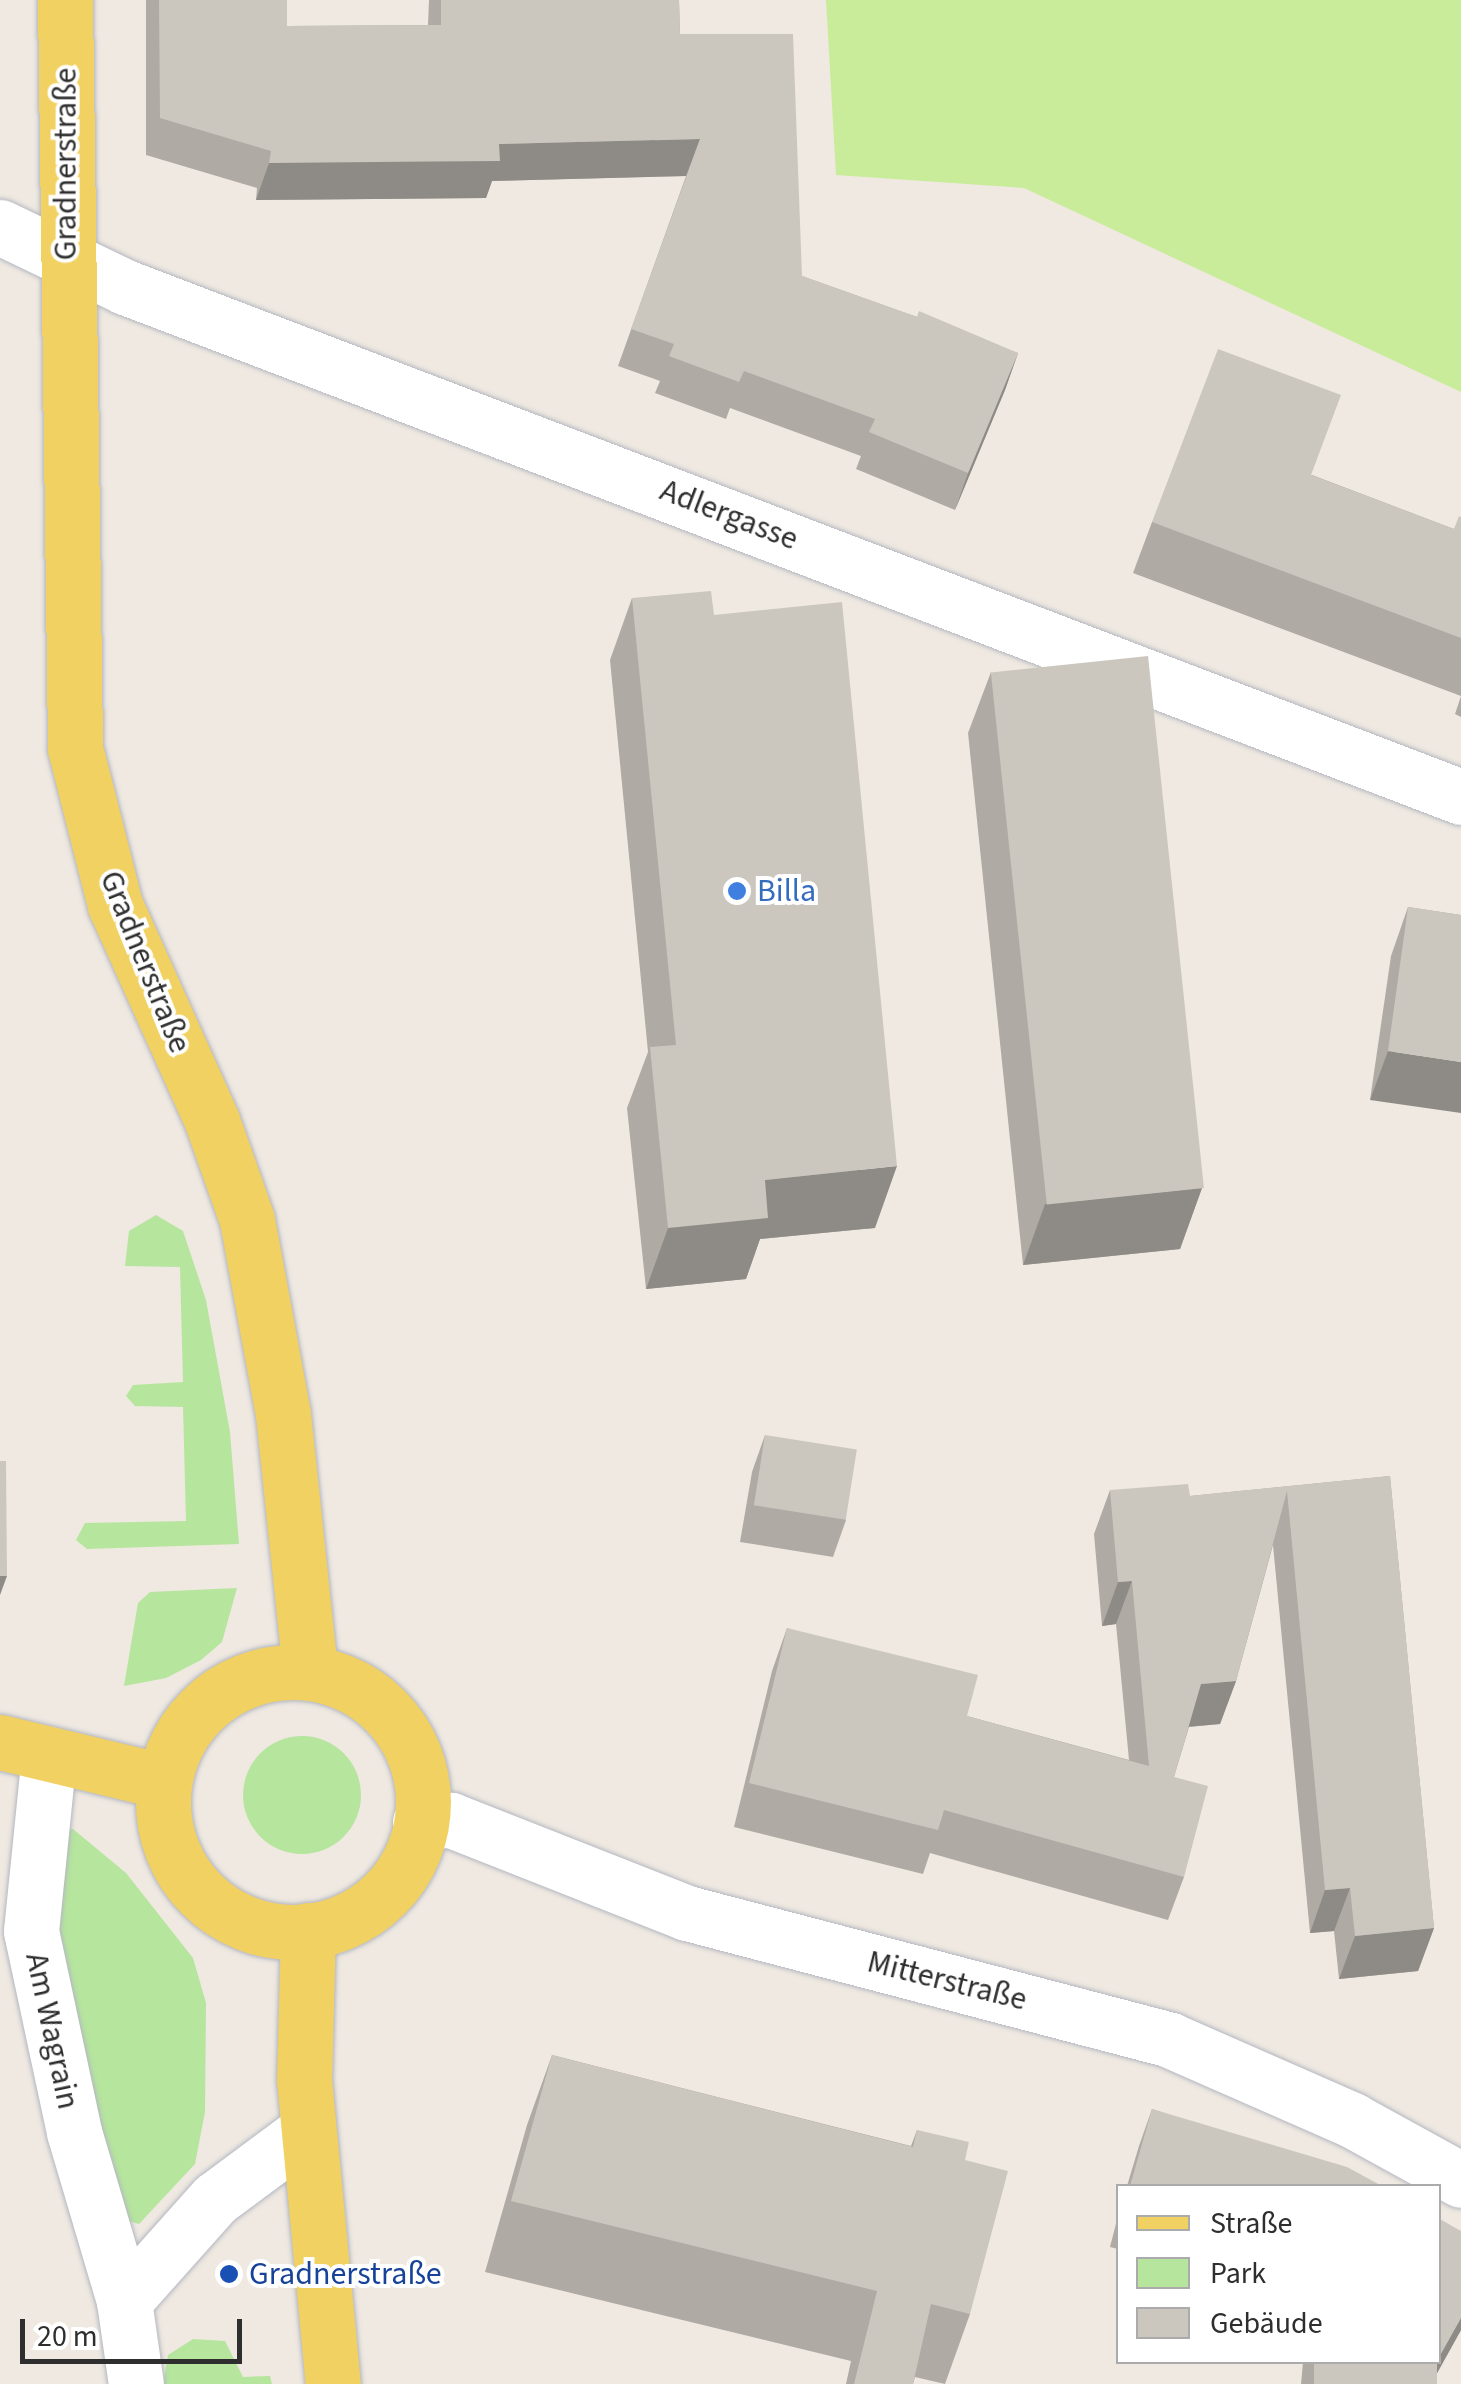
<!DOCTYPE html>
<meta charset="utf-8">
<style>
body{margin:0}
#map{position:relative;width:1461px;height:2384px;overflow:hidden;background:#efe9e1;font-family:"Source Sans 3",sans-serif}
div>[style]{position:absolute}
.green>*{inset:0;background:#b6e59e}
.round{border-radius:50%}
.pitch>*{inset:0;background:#c9ec9a}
.roads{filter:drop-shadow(0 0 2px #b4b7c1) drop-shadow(0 0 2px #b4b7c1)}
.minor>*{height:55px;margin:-27.5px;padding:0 27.5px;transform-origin:27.5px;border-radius:27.5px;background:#fff}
.major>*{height:55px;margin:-27.5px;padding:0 27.5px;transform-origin:27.5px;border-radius:27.5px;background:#f2d163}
.major>.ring{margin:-27.5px;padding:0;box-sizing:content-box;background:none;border:55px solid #f2d163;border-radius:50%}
.wall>*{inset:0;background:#afaba4}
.shaded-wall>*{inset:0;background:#8e8b86}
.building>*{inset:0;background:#cbc7bf;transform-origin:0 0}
.dots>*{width:28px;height:28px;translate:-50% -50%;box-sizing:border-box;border:5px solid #fff;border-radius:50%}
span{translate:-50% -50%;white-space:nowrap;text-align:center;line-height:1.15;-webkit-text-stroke:8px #fff;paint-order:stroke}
.street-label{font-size:32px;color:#2e2e2e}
.shop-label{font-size:32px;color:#366cbe}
.left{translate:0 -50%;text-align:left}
.transit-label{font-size:32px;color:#164399}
.legend{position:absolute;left:1116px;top:2184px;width:325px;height:180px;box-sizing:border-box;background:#fff;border:2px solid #ababab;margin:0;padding:12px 18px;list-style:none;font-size:30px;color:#2e2e2e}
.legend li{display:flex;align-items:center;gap:20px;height:50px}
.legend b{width:50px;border:2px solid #ababab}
.scale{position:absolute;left:20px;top:2319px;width:222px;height:45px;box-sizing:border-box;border:5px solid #2e2e2e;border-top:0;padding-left:12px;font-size:30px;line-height:35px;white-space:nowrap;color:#2e2e2e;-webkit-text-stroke:8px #fff;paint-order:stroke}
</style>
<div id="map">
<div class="green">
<i style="clip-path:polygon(156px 1215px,183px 1231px,206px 1300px,230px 1432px,239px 1544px,87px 1549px,76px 1540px,85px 1523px,186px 1521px,183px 1407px,135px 1406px,126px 1396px,133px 1385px,183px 1382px,180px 1267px,125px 1266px,129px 1231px)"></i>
<i style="clip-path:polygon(237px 1588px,222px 1642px,201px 1660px,166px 1678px,124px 1686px,138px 1603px,150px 1592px)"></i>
<i class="round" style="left:243px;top:1736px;width:118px;height:118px"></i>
<i style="clip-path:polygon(62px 1829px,73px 1829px,126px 1873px,193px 1958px,206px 2003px,205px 2112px,195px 2164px,139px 2224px,121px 2219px,60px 1967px,55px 1875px)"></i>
<i style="clip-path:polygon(193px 2339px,225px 2341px,243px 2377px,270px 2376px,272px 2384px,163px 2384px,168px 2355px)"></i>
</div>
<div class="pitch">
<i style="clip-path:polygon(826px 0,1461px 0,1461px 392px,1024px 188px,836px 175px)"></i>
</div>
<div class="roads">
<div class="minor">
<i style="left:0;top:227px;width:139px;rotate:25.6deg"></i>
<i style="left:125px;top:287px;width:1430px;rotate:20.89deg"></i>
<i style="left:49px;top:1754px;width:178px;rotate:95.8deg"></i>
<i style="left:31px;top:1931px;width:206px;rotate:77.9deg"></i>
<i style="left:74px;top:2132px;width:176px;rotate:73.5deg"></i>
<i style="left:124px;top:2301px;width:84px;rotate:81.8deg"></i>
<i style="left:420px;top:1822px;width:31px;rotate:-4deg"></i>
<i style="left:451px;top:1820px;width:254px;rotate:21.5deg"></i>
<i style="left:687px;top:1913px;width:499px;rotate:14.7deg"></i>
<i style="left:1170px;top:2040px;width:199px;rotate:23.7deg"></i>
<i style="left:1352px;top:2120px;width:124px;rotate:28.8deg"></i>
<i style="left:124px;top:2301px;width:137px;rotate:-48.3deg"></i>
<i style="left:215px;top:2199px;width:116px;rotate:-36.6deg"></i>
</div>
<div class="major">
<i style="left:65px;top:0;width:748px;rotate:89.23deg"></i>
<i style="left:75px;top:748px;width:162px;rotate:75.7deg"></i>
<i style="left:115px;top:905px;width:237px;rotate:65.8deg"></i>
<i style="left:212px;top:1121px;width:105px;rotate:70.5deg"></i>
<i style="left:247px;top:1220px;width:197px;rotate:79.5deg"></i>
<i style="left:283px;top:1414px;width:258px;rotate:84deg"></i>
<i class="ring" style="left:163px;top:1672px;width:205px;height:205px"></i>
<i style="left:0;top:1742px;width:168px;rotate:13.5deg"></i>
<i style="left:308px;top:1930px;width:149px;rotate:91.5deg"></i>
<i style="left:304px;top:2079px;width:306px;rotate:84.6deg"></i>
</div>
</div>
<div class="wall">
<i style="clip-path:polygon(146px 0,287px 0,287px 26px,428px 25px,429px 0,679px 0,680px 34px,802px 276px,1018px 353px,1005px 390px,955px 510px,856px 469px,861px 456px,730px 408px,726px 419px,655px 393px,660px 381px,618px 366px,686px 176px,492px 181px,486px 198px,256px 200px,257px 188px,146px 155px)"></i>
<i style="clip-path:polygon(1312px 475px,1454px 529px,1461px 517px,1461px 696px,1133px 573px,1152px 522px)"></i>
<i style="clip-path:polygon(632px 598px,714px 615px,875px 1228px,760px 1239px,746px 1279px,646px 1289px,627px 1108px,648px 1052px,610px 660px)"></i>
<i style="clip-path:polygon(991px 672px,1202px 1188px,1180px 1249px,1023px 1265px,968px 733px)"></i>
<i style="clip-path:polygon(1461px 696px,1461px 717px,1455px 714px)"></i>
<i style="clip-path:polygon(1408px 907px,1461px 915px,1370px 1100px,1391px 956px)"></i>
<i style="clip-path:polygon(765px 1435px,846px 1520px,833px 1557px,740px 1542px,752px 1472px)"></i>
<i style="clip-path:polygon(1390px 1476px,1434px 1928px,1418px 1971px,1339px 1979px,1334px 1931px,1310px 1933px,1273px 1545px,1236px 1681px,1220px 1724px,1189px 1727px,1174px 1777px,1184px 1877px,1168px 1920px,930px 1853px,923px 1874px,734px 1827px,772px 1671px,787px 1628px,967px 1716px,1129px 1760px,1116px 1624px,1102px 1626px,1094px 1534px,1110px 1490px,1190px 1496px)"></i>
<i style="clip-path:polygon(552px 2055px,911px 2146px,917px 2130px,965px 2160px,970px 2314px,945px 2384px,915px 2377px,913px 2384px,846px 2384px,851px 2361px,485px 2272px,527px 2125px)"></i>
<i style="clip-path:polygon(1152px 2109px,1382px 2186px,1127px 2186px,1139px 2146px)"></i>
<i style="clip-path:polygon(1118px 2216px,1118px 2249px,1110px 2247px)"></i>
<i style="clip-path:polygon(1461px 2231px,1461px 2330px,1431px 2384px,1301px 2384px,1303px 2362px,1438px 2362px)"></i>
</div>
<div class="shaded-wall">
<i style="clip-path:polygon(700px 139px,686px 176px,492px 181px,486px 198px,256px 200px,269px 163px,499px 144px)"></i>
<i style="clip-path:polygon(1018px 353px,1005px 390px,955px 510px,968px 473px)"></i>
<i style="clip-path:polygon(1388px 1051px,1461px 1062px,1461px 1113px,1370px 1100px)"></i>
<i style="clip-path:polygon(897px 1166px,875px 1228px,760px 1239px,746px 1279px,646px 1289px,668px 1228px,765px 1180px)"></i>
<i style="clip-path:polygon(1202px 1188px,1180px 1249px,1023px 1265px,1045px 1204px)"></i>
<i style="clip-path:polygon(0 1576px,7px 1576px,0 1595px)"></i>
<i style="clip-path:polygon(1132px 1581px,1116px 1624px,1102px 1626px,1118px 1582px)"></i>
<i style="clip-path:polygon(1236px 1681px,1220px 1724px,1185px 1727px,1201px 1684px)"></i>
<i style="clip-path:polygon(1350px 1888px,1334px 1931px,1310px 1933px,1325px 1890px)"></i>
<i style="clip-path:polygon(1434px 1928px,1418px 1971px,1339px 1979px,1355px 1936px)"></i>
<i style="clip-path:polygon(1461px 2318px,1461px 2330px,1431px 2384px,1424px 2384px,1437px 2362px,1438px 2362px,1438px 2359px)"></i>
</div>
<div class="building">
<i style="clip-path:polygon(159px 0,287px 0,287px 26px,441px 25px,441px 0,679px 0,680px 34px,793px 34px,802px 276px,917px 317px,919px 311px,1018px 353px,968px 473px,869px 432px,875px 419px,744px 371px,739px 382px,669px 356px,674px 344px,631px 329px,700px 139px,499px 144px,500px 161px,269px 163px,271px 151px,160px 118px)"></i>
<i style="clip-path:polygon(1218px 349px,1341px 395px,1311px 475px,1454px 529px,1459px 516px,1461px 517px,1461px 638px,1152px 522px)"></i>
<i style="clip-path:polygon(711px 591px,714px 615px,842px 602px,897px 1166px,765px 1180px,768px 1218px,668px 1228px,650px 1047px,676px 1045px,632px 598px)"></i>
<i style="left:1148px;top:656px;width:535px;height:158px;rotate:84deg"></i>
<i style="clip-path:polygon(1408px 907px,1461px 915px,1461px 1062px,1388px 1051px)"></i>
<i style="left:765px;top:1435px;width:93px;height:71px;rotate:9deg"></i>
<i style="clip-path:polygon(0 1461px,6px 1461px,7px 1576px,0 1576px)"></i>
<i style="clip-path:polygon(1390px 1476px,1434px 1928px,1355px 1936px,1350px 1888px,1325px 1890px,1287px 1491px,1236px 1681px,1201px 1684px,1174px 1777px,1208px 1786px,1184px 1877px,944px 1810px,938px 1830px,749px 1783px,787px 1628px,978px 1675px,967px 1716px,1149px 1766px,1132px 1581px,1118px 1582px,1110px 1490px,1188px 1484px,1190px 1496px)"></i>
<i style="clip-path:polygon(552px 2055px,913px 2147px,917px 2130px,969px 2142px,965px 2160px,1008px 2171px,970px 2314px,931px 2304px,913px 2384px,854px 2384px,877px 2291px,511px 2201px)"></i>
<i style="clip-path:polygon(1152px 2109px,1347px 2167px,1382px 2186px,1130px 2186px)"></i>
<i style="clip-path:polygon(1438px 2218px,1461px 2231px,1461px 2318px,1438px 2359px)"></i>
<i style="left:1314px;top:2362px;width:123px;height:22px"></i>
</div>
<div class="dots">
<i style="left:737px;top:891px;background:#3f7fe0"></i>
<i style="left:229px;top:2274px;background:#1a4fb4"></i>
</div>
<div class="street-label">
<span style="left:66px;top:164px;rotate:-90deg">Gradnerstraße</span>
<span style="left:729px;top:515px;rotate:21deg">Adlergasse</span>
<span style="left:145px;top:962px;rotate:68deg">Gradnerstraße</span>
<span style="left:947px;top:1981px;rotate:14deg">Mitterstraße</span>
<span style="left:52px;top:2031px;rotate:78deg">Am Wagrain</span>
</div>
<div class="shop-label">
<span class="left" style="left:757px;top:891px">Billa</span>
</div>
<div class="transit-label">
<span class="left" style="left:249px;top:2274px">Gradnerstraße</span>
</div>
<ul class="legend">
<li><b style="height:12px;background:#f2d163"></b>Straße</li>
<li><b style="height:28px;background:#b6e59e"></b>Park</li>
<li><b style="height:28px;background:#cbc7bf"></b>Gebäude</li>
</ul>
<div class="scale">20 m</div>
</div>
